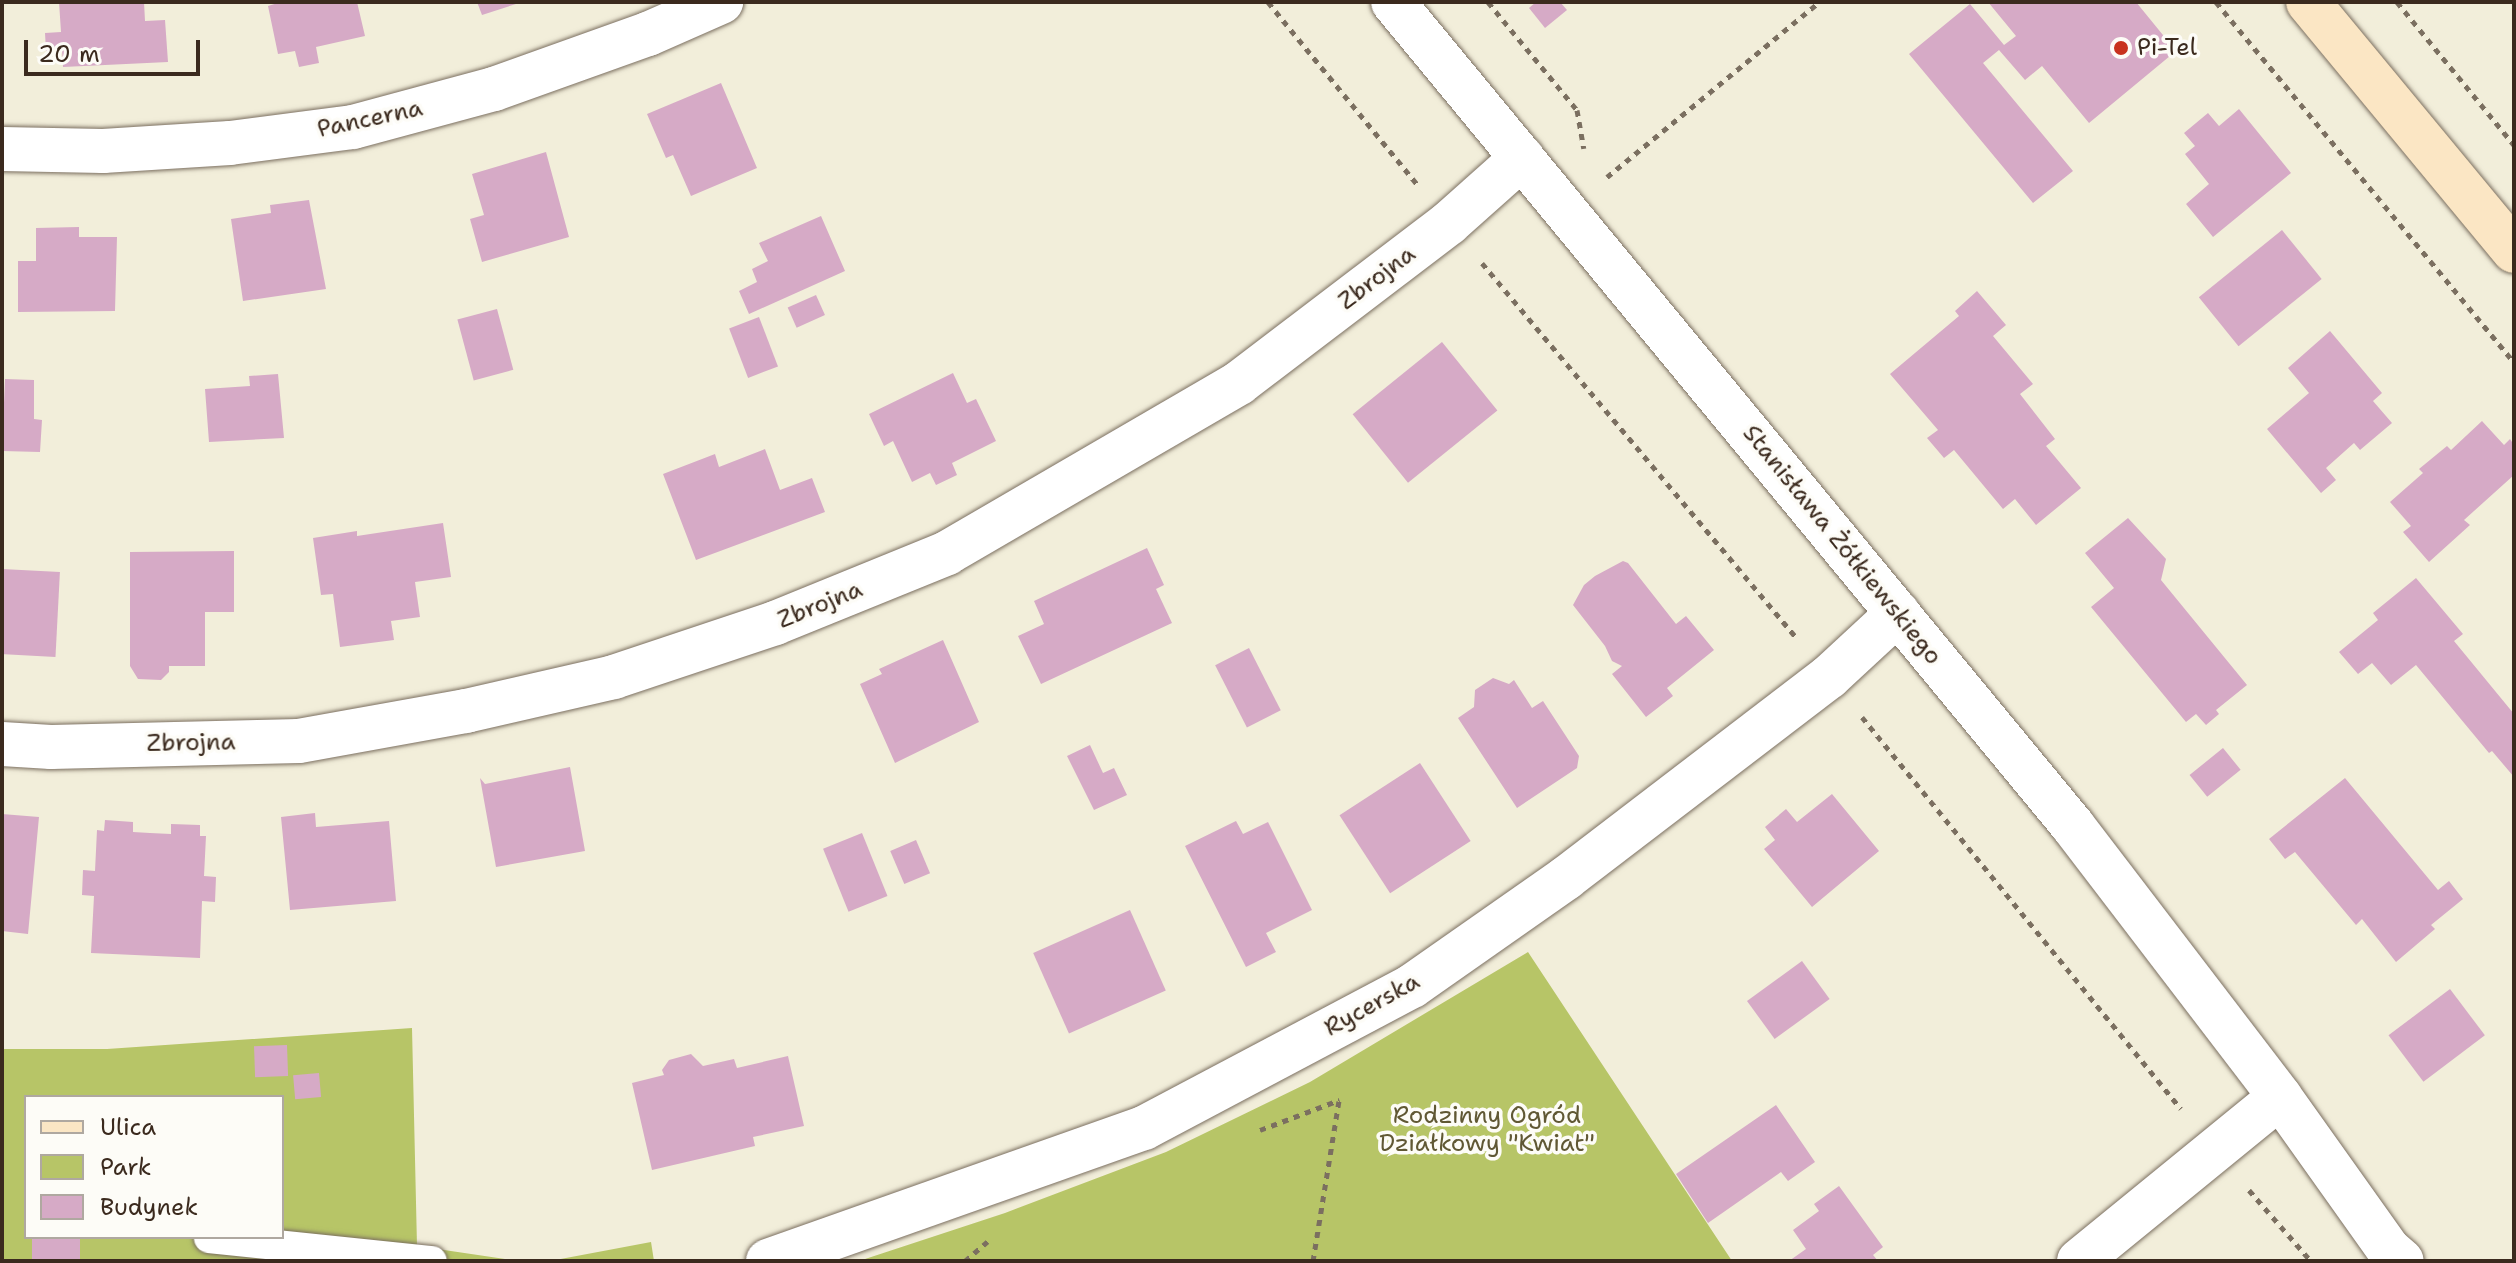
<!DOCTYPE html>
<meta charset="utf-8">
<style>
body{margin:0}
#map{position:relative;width:2516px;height:1263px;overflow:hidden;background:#f2eeda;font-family:"Shantell Sans",sans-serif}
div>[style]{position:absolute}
.green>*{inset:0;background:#b7c567}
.building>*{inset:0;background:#d6aac6;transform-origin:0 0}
.path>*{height:5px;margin-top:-2.5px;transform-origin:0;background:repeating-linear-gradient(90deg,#7b6f60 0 6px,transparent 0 12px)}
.roads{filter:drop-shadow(0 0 2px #7b6f60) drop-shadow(0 0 2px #7b6f60)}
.lane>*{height:30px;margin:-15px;padding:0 15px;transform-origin:15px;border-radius:15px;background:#fff}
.street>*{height:44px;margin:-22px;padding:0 22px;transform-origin:22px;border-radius:22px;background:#fff}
.secondary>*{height:44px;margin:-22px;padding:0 22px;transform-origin:22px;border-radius:22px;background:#fbe6c4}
.dots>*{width:22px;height:22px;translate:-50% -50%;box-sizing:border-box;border:4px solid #fdfcf7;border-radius:50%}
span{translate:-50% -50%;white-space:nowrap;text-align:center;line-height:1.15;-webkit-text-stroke:7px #fdfcf7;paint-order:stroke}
.poi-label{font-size:24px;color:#3b2a1e}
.left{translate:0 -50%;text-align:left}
.street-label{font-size:24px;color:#3b2a1e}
.park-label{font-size:24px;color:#605834}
.frame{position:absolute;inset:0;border:4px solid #3b2a1e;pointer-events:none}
.legend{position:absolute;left:24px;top:1095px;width:260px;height:144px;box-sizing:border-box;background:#fdfcf7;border:2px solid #afa8a0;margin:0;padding:10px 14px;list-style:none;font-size:24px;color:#3b2a1e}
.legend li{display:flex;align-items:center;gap:16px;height:40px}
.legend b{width:40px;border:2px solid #afa8a0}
.scale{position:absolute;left:24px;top:40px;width:176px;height:36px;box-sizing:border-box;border:4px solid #3b2a1e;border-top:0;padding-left:10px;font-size:24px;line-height:28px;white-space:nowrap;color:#3b2a1e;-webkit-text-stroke:6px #fdfcf7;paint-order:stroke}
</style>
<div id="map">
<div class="green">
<i style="clip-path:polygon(1528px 952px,1732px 1261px,859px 1261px,1005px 1213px,1166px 1152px,1310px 1082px)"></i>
<i style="clip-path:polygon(evenodd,412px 1028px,417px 1246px,518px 1261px,2px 1261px,2px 1049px,107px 1049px,412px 1028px,26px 1097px,282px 1097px,282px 1237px,26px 1237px,26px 1097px)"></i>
<i style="clip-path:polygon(651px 1242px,654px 1261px,550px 1261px)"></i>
</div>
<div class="building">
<i style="clip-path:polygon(59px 2px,144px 2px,145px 21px,165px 20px,168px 62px,63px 67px,62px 50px,46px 51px,45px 33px,61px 32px)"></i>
<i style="clip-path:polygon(281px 2px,357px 2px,365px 36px,316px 47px,319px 63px,299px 67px,295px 51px,278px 54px,268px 6px)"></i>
<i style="clip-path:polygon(477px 2px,519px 2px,519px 3px,482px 15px)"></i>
<i style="clip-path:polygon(1536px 2px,1560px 2px,1567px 10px,1545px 28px,1529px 8px)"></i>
<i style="clip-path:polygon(1988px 2px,2136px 2px,2176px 51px,2089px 123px,2042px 66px,2025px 80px,1999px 50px,1983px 63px,2073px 171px,2033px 203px,1909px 54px,1970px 4px,2004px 45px,2016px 36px)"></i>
<i style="clip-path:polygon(721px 83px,757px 168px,691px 196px,673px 155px,666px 158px,647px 114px)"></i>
<i style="clip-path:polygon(2239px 109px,2291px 173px,2213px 237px,2186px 204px,2209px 184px,2185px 154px,2195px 146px,2184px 133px,2208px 113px,2219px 126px)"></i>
<i style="clip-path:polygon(546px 152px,569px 237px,482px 262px,470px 219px,484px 215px,472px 174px)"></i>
<i style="clip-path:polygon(309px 200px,326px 289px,243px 301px,231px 219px,271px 213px,270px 205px)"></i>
<i style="clip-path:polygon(821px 216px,845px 271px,749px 314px,739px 291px,757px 282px,752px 269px,768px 261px,759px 243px)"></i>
<i style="clip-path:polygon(79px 227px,79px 237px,117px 237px,115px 311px,18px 312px,18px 261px,36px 261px,36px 228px)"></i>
<i style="left:2282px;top:230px;width:63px;height:107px;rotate:51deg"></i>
<i style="clip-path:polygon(1977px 291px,2006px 325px,1993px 336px,2033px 384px,2020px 394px,2055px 439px,2046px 446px,2081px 488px,2036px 525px,2015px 499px,2003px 509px,1954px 450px,1944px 458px,1927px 438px,1938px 430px,1890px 374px,1959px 316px,1955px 311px)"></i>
<i style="left:816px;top:295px;width:22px;height:31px;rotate:66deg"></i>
<i style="left:497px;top:309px;width:63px;height:41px;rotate:75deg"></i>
<i style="left:759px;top:317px;width:53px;height:32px;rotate:69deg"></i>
<i style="clip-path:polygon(2330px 331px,2382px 393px,2373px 401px,2392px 423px,2360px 450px,2354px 443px,2326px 468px,2336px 480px,2321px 493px,2267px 429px,2309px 393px,2288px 368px)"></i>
<i style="left:1442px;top:342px;width:88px;height:115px;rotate:51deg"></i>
<i style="clip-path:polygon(953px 373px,967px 403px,976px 399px,996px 441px,952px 463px,957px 475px,936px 485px,930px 473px,912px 482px,893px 441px,884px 446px,869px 414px)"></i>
<i style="clip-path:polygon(278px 374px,284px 438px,209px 442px,205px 389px,250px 386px,249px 376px)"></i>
<i style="clip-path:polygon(5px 379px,34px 380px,34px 419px,42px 420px,40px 452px,2px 451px)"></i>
<i style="clip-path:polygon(2482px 421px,2504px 445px,2510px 439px,2514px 445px,2514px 475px,2464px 520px,2470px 525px,2429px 562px,2403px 532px,2411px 526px,2390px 502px,2423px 473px,2419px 469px,2447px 446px,2451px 450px)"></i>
<i style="clip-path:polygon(765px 449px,780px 490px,812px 478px,825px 512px,696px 560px,663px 474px,715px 454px,719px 467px)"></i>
<i style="clip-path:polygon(2128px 518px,2166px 559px,2161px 580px,2247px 685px,2216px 710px,2219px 714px,2206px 725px,2196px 714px,2186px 722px,2091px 607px,2114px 588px,2085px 553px)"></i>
<i style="clip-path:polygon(443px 523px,451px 577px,415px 582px,420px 617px,391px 621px,394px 640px,340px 647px,333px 594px,321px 595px,313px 538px,357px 531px,357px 536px)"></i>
<i style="clip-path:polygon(1147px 548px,1164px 585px,1156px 589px,1172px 623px,1041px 684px,1018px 636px,1044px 624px,1034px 601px)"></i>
<i style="clip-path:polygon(234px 551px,234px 612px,205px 612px,205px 666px,169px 666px,169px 672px,161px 680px,138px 679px,130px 666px,130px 552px)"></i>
<i style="clip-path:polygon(1623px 561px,1628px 563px,1676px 624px,1686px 616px,1714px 650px,1667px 688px,1673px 696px,1646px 717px,1612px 674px,1622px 666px,1612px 661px,1605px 646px,1573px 605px,1584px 585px,1595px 576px)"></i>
<i style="left:2px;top:569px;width:58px;height:85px;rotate:3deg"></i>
<i style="clip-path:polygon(2416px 578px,2463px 634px,2454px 641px,2514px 714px,2514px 777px,2492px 751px,2489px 753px,2416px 665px,2391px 685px,2372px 663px,2358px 674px,2339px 652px,2378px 620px,2373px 613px)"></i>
<i style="clip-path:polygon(943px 640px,979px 722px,895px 763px,860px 684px,882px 674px,879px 669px)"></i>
<i style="left:1249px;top:648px;width:70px;height:38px;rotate:63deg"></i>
<i style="clip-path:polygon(1493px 678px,1509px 684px,1514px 680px,1532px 708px,1543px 701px,1579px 756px,1577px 768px,1517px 808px,1458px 718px,1474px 707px,1475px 690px)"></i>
<i style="clip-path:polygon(1090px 745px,1103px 773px,1114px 768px,1127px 795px,1094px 810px,1067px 756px)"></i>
<i style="left:2223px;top:748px;width:28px;height:43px;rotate:51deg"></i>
<i style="left:1420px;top:763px;width:93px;height:96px;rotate:57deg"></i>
<i style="clip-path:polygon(570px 767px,585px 851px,496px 867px,480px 778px,485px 784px)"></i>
<i style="clip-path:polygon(2345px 778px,2438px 890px,2449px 881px,2463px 899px,2431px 925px,2435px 929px,2396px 962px,2362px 919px,2356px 925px,2295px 852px,2285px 859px,2269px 839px)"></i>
<i style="clip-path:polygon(1832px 794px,1879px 851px,1812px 907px,1764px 849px,1775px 840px,1765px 827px,1786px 809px,1797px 822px)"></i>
<i style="clip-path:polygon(315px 813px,316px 827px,389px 821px,396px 901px,290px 910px,281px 817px)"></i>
<i style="clip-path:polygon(2px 814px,39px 817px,28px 934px,2px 931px)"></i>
<i style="clip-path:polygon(105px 820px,133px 822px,133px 832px,150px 833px,171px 834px,171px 824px,200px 825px,200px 836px,206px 836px,204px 876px,216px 877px,215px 902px,202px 901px,200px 958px,91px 953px,94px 896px,82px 895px,83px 870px,95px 871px,97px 830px,104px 831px)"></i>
<i style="clip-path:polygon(1236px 821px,1243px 834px,1268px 822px,1312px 910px,1266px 933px,1276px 952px,1246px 967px,1185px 846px)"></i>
<i style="left:862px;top:833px;width:68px;height:42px;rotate:68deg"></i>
<i style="left:916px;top:840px;width:36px;height:28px;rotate:67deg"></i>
<i style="left:1130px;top:910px;width:88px;height:106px;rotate:66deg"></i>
<i style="left:1802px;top:961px;width:47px;height:68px;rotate:54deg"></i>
<i style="left:2450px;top:989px;width:58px;height:77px;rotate:53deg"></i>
<i style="left:287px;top:1045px;width:31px;height:33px;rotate:88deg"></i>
<i style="clip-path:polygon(691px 1054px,703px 1066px,734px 1059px,737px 1068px,788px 1056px,804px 1126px,753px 1137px,755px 1146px,652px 1170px,632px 1083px,664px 1075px,662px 1070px,669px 1060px)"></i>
<i style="left:319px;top:1073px;width:24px;height:26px;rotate:85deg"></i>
<i style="clip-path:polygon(1776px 1105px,1815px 1162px,1788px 1181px,1781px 1172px,1708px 1223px,1676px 1174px)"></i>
<i style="clip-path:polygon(1839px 1186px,1883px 1247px,1873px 1255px,1878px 1261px,1789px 1261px,1806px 1249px,1793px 1230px,1819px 1211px,1814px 1204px)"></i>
<i style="left:32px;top:1237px;width:48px;height:24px"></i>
</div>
<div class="path">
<i style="left:1268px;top:2px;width:235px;rotate:50.7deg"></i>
<i style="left:1488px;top:2px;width:140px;rotate:50.5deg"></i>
<i style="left:1577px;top:110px;width:39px;rotate:80deg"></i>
<i style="left:2216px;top:2px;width:467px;rotate:50.4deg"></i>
<i style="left:2397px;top:2px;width:185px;rotate:50.7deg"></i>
<i style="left:1607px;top:177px;width:275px;rotate:-39.5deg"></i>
<i style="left:1482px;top:263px;width:490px;rotate:50deg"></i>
<i style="left:1862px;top:717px;width:505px;rotate:50.86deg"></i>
<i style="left:1260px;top:1130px;width:85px;rotate:-20.8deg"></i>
<i style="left:2249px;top:1190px;width:94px;rotate:48.9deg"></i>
<i style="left:965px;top:1261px;width:30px;rotate:-41deg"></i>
<i style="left:1313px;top:1261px;width:162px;rotate:-80.8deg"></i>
</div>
<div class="roads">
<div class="lane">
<i style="left:209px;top:1238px;width:224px;rotate:5.9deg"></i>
</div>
<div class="street">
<i style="left:1393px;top:2px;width:1068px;rotate:50.47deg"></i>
<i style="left:2073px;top:826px;width:341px;rotate:52.6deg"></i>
<i style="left:2280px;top:1097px;width:186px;rotate:54.6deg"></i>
<i style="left:2388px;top:1249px;width:18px;rotate:41deg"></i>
<i style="left:2px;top:149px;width:101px;rotate:1.1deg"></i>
<i style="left:103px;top:151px;width:127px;rotate:-3.6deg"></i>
<i style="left:230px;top:143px;width:124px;rotate:-7.4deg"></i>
<i style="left:353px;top:127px;width:146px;rotate:-15.1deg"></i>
<i style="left:494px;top:89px;width:164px;rotate:-19.7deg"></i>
<i style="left:648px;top:34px;width:80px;rotate:-23.7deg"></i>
<i style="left:2px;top:744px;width:49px;rotate:3.5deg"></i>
<i style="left:51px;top:747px;width:248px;rotate:-1.4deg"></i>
<i style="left:299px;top:741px;width:170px;rotate:-10.2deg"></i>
<i style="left:466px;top:711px;width:152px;rotate:-12.9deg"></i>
<i style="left:614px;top:677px;width:170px;rotate:-18.5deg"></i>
<i style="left:775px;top:623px;width:186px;rotate:-22.1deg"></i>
<i style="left:947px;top:553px;width:338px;rotate:-30.2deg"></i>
<i style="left:1239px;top:383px;width:264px;rotate:-37.3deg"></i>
<i style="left:1449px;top:223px;width:98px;rotate:-41.7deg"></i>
<i style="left:768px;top:1261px;width:399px;rotate:-19.5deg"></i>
<i style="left:1144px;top:1128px;width:303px;rotate:-27.9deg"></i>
<i style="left:1412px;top:986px;width:188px;rotate:-35deg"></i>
<i style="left:1566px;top:878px;width:331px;rotate:-37.4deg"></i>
<i style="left:1829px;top:677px;width:94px;rotate:-42.8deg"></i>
<i style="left:2079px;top:1261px;width:259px;rotate:-39.2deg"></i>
</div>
<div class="secondary">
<i style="left:2308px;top:2px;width:323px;rotate:50.4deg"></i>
</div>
</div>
<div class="dots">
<i style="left:2121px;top:48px;background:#c8321e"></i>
</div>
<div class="poi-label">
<span class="left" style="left:2137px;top:48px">Pi-Tel</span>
</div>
<div class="street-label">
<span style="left:370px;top:119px;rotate:-12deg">Pancerna</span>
<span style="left:1377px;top:278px;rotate:-37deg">Zbrojna</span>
<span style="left:1842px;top:545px;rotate:51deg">Stanisława Żółkiewskiego</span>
<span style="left:820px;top:605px;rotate:-22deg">Zbrojna</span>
<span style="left:191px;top:743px;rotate:-1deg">Zbrojna</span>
<span style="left:1372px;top:1005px;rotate:-29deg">Rycerska</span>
</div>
<div class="park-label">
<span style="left:1487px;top:1130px">Rodzinny Ogród<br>Działkowy "Kwiat"</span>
</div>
<div class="frame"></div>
<ul class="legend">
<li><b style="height:10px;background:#fbe6c4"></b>Ulica</li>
<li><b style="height:22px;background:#b7c567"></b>Park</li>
<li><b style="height:22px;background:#d6aac6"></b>Budynek</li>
</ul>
<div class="scale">20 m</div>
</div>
